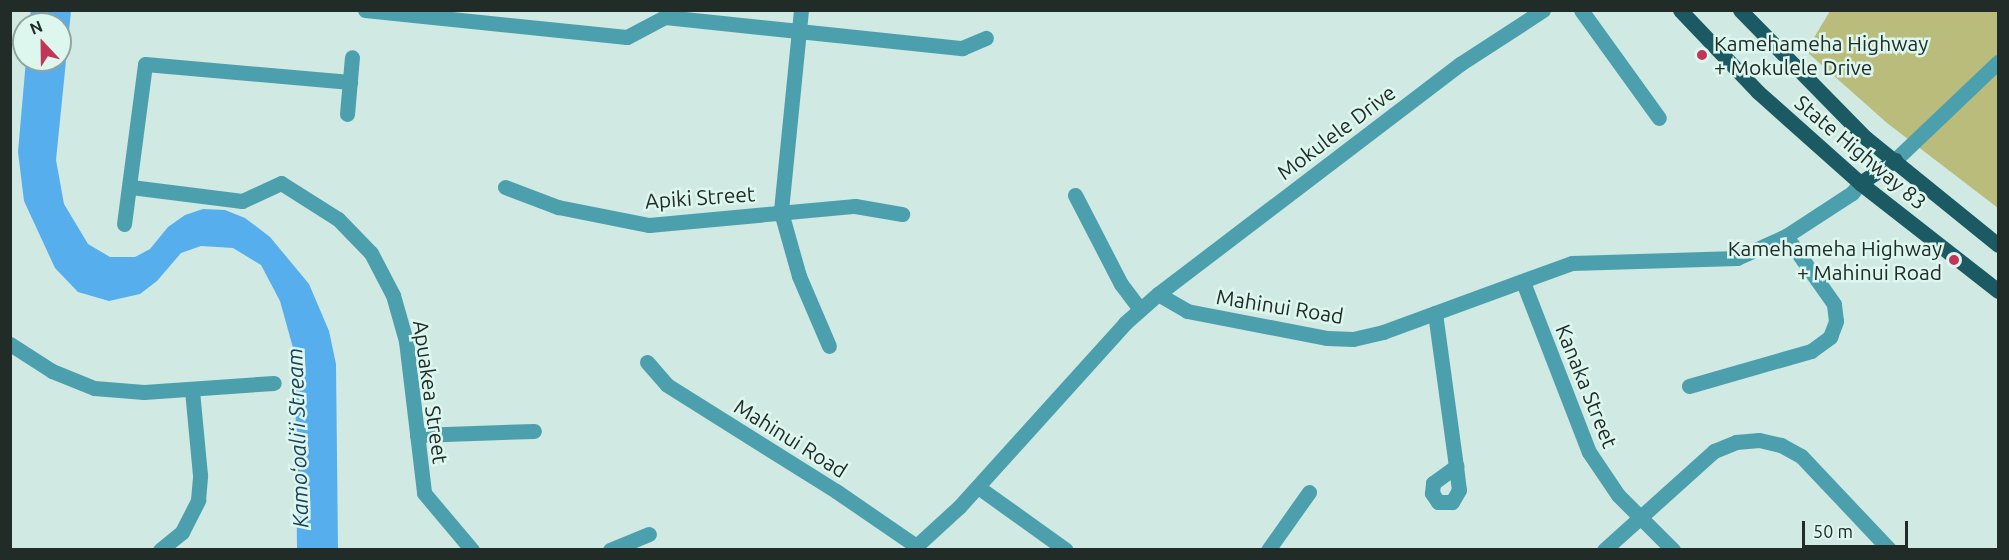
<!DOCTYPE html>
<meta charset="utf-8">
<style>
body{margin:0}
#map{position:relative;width:2009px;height:560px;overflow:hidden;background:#d0e9e2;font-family:Ubuntu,sans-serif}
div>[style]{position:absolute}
.green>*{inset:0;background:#b9bc7b}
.water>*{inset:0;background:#57aeed}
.minor>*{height:15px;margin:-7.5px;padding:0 7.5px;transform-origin:7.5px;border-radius:7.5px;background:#4ca0ae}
.major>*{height:15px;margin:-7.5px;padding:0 7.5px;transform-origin:7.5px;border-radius:7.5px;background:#1c5a63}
.dots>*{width:16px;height:16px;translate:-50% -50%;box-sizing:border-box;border:3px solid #ddf7ef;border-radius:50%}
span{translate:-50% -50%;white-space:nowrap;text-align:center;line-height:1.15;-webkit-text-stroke:5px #ddf7ef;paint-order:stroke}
.poi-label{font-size:21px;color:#212b28}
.left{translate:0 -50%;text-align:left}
.right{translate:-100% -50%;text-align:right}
.street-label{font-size:21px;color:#212b28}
.water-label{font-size:22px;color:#1d425c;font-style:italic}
.frame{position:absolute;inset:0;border:12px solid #212b28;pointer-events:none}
.north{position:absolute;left:12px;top:12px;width:60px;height:60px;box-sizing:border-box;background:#ddf7ef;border:2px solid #92a59f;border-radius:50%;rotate:338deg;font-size:16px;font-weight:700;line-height:24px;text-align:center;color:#212b28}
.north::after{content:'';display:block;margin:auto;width:21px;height:27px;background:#c33457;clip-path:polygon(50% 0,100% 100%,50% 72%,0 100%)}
.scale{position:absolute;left:1802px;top:521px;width:106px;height:27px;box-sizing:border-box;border:3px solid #212b28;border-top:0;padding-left:8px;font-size:18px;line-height:21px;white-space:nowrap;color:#212b28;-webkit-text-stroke:4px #ddf7ef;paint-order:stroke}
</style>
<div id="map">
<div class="green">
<i style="clip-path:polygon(1830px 11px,1998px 11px,1998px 208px,1887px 123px,1806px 51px)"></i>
</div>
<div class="water">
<i style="clip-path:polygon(31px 10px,71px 11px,56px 160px,64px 204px,88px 244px,110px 257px,135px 257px,150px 249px,168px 227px,185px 215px,203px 209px,225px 210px,245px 218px,270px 237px,309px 284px,329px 331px,336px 364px,338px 549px,297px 549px,295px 355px,280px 301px,261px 265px,233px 248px,201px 246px,181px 253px,157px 281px,140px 294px,109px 301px,78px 292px,55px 268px,24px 201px,18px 152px,26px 60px,60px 60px,60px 24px,29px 24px)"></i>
</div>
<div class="minor">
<i style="left:365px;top:10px;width:263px;rotate:5.9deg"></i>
<i style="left:627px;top:37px;width:43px;rotate:-27.8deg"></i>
<i style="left:665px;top:17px;width:299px;rotate:6deg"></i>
<i style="left:962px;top:48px;width:26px;rotate:-23deg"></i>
<i style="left:801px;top:10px;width:203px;rotate:95.7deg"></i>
<i style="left:781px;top:212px;width:66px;rotate:74.3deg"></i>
<i style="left:799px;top:276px;width:76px;rotate:66.8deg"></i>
<i style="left:1581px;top:10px;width:133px;rotate:54.2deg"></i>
<i style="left:347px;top:114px;width:57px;rotate:-85deg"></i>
<i style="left:1895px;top:160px;width:142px;rotate:-43.6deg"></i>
<i style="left:131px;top:187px;width:112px;rotate:7.2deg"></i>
<i style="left:242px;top:201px;width:43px;rotate:-24.8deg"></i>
<i style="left:281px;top:183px;width:67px;rotate:32.3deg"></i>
<i style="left:338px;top:219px;width:47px;rotate:45.9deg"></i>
<i style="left:371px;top:253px;width:47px;rotate:62.4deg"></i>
<i style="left:393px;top:295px;width:48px;rotate:74.2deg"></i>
<i style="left:406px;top:341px;width:153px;rotate:83.2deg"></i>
<i style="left:424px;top:493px;width:75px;rotate:49.9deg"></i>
<i style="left:505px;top:187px;width:57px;rotate:20.7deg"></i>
<i style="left:558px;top:207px;width:93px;rotate:11.2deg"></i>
<i style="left:649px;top:225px;width:207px;rotate:-5.3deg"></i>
<i style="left:855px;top:206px;width:48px;rotate:9.7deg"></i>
<i style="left:1075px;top:195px;width:100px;rotate:62.7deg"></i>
<i style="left:1121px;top:284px;width:31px;rotate:53deg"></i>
<i style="left:124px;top:224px;width:161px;rotate:-82.5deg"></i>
<i style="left:145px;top:64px;width:206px;rotate:5deg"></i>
<i style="left:1523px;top:282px;width:182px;rotate:68.8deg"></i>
<i style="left:1589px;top:452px;width:52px;rotate:56deg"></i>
<i style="left:1618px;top:495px;width:78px;rotate:45deg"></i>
<i style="left:1158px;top:294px;width:380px;rotate:-37.3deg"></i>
<i style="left:1460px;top:64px;width:99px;rotate:-33deg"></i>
<i style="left:1435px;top:313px;width:154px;rotate:82.2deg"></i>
<i style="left:1456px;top:466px;width:24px;rotate:83deg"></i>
<i style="left:1459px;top:490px;width:14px;rotate:120deg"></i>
<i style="left:1452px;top:502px;width:14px;rotate:180deg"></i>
<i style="left:1438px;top:502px;width:11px;rotate:-124deg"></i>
<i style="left:1432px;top:493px;width:10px;rotate:-84deg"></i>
<i style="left:1433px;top:483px;width:29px;rotate:-36deg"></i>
<i style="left:10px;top:344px;width:50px;rotate:32.7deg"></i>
<i style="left:52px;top:371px;width:45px;rotate:22deg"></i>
<i style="left:94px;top:388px;width:50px;rotate:4.6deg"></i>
<i style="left:144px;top:392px;width:130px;rotate:-4deg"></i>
<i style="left:647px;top:362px;width:30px;rotate:49deg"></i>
<i style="left:667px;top:385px;width:199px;rotate:32.1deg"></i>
<i style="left:836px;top:491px;width:97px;rotate:34.5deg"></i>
<i style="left:1689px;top:386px;width:127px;rotate:-16deg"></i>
<i style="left:1811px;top:351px;width:24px;rotate:-36deg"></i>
<i style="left:1830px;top:337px;width:17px;rotate:-69deg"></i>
<i style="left:1836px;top:321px;width:17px;rotate:-97deg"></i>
<i style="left:1834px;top:304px;width:83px;rotate:-125.2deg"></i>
<i style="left:417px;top:435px;width:117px;rotate:-2deg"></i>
<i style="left:978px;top:487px;width:108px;rotate:35.6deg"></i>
<i style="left:160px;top:550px;width:28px;rotate:-39deg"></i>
<i style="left:182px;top:532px;width:36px;rotate:-63deg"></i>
<i style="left:198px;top:500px;width:25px;rotate:-85deg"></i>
<i style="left:200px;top:475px;width:85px;rotate:-95.4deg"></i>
<i style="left:610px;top:550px;width:42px;rotate:-22.3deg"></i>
<i style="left:912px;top:550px;width:64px;rotate:-42.5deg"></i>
<i style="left:959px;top:507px;width:248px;rotate:-47.9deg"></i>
<i style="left:1125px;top:323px;width:44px;rotate:-41.3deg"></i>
<i style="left:1158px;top:294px;width:34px;rotate:30deg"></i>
<i style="left:1187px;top:311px;width:143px;rotate:10.9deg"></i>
<i style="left:1327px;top:338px;width:26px;rotate:2deg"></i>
<i style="left:1353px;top:339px;width:31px;rotate:-13deg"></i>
<i style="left:1383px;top:332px;width:201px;rotate:-20.1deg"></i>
<i style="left:1572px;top:263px;width:165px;rotate:-1.7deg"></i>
<i style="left:1737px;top:258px;width:54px;rotate:-24.2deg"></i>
<i style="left:1786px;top:236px;width:79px;rotate:-33.1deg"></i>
<i style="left:1852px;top:193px;width:13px;rotate:-51deg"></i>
<i style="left:1268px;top:550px;width:71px;rotate:-54.7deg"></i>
<i style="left:1604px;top:550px;width:148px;rotate:-42deg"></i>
<i style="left:1714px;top:451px;width:24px;rotate:-22deg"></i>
<i style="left:1736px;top:442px;width:23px;rotate:-5deg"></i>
<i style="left:1759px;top:440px;width:23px;rotate:13deg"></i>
<i style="left:1781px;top:445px;width:23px;rotate:29deg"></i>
<i style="left:1801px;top:456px;width:129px;rotate:46.6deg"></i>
</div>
<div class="major">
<i style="left:1680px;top:10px;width:113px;rotate:46.4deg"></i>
<i style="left:1758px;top:92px;width:137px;rotate:41.7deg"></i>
<i style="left:1860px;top:183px;width:175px;rotate:38deg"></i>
<i style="left:1740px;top:10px;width:180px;rotate:45.5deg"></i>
<i style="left:1866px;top:138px;width:170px;rotate:39deg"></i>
<i style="left:1860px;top:183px;width:42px;rotate:-33.3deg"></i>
</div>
<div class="dots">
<i style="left:1702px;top:55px;background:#c33457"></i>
<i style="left:1954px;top:260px;background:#c33457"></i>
</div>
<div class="poi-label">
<span class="left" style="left:1714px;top:55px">Kamehameha Highway<br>+ Mokulele Drive</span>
<span class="right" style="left:1942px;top:260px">Kamehameha Highway<br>+ Mahinui Road</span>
</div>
<div class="street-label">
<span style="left:1336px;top:132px;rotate:-37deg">Mokulele Drive</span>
<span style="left:1861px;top:152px;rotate:40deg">State Highway 83</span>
<span style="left:700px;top:197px;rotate:-4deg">Apiki Street</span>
<span style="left:1280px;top:306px;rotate:9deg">Mahinui Road</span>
<span style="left:1587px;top:386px;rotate:68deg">Kanaka Street</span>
<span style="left:431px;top:392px;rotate:82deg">Apuakea Street</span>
<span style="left:791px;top:438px;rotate:32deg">Mahinui Road</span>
</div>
<div class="water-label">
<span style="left:297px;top:438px;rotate:-92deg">Kamoʻoaliʻi Stream</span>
</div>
<div class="frame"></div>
<div class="north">N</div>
<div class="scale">50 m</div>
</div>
